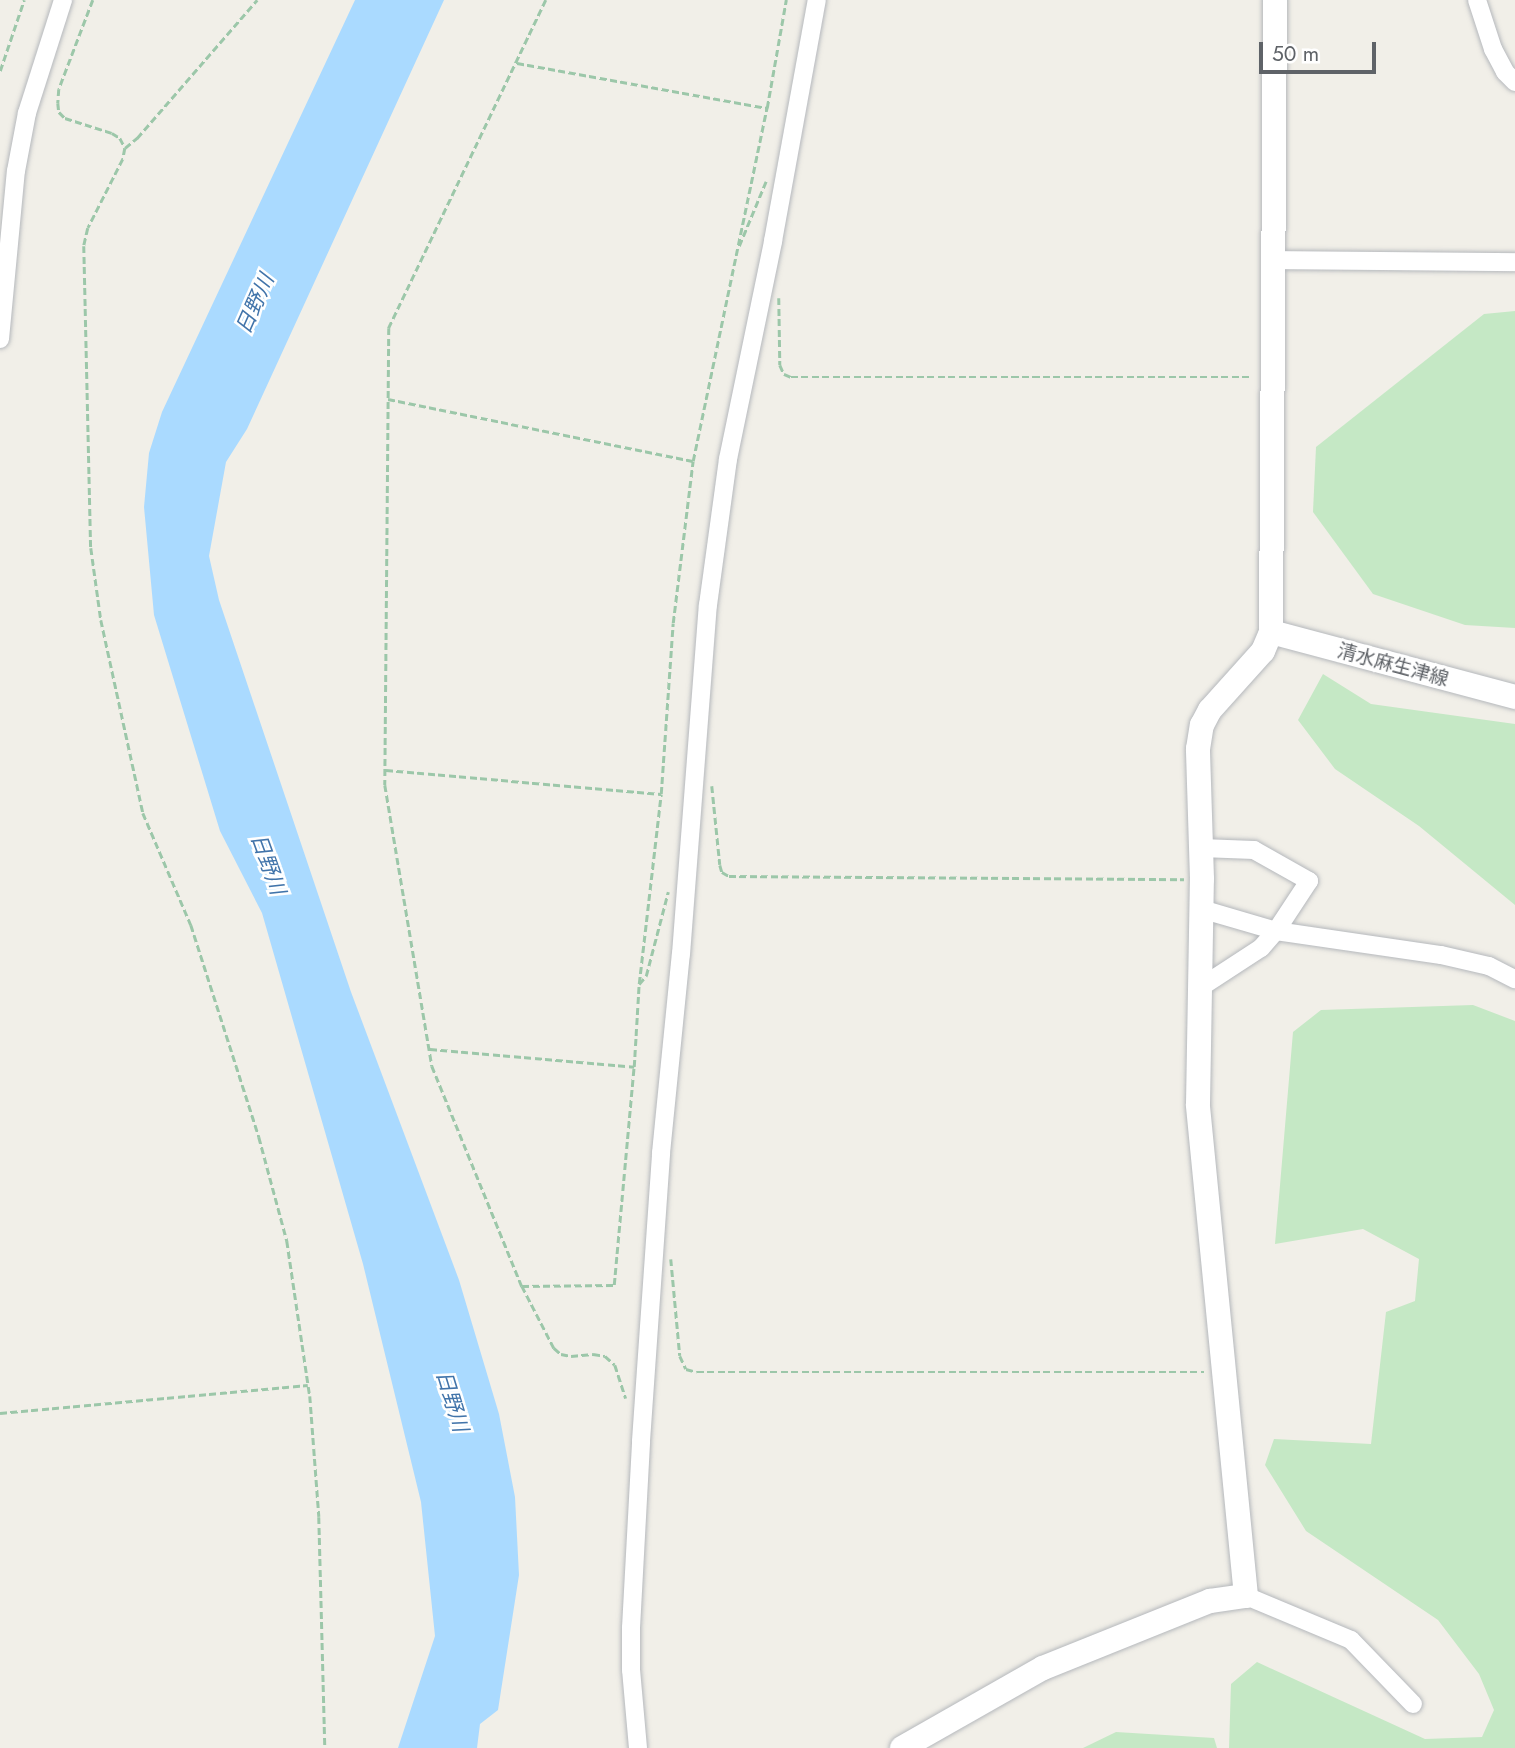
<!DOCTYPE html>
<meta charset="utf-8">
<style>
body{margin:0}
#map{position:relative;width:1515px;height:1748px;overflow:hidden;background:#f1efe8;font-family:Jost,"Noto Sans JP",sans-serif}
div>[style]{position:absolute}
.green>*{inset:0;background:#c5e8c5}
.water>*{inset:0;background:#aadaff}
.path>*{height:2.5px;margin-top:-1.25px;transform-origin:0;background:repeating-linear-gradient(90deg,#9cc7a9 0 7px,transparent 0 10.5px)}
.roads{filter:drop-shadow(0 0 2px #b5b8bc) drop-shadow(0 0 2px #b5b8bc)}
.street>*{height:18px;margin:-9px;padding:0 9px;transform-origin:9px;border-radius:9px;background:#fff}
.secondary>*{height:24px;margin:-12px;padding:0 12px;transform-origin:12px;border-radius:12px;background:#fff}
span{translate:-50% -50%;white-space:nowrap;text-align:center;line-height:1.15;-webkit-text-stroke:5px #fff;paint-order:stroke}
.street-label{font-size:19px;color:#5f6368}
.water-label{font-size:21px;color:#4174aa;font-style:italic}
.scale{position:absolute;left:1259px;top:42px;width:117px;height:32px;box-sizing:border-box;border:4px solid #5f6368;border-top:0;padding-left:9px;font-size:21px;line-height:24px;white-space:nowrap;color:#5f6368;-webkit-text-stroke:5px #fff;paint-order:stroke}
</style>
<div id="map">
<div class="green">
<i style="clip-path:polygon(1515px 311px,1515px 628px,1465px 625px,1373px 594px,1313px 512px,1316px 447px,1484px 314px)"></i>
<i style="clip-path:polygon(1323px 674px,1371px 704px,1515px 724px,1515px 905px,1419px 826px,1335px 769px,1298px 720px)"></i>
<i style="clip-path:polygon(1473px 1005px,1515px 1021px,1515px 1748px,1229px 1748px,1231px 1684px,1257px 1662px,1425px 1739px,1482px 1737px,1494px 1710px,1479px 1674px,1438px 1620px,1306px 1531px,1265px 1465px,1274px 1439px,1371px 1444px,1386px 1312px,1415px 1301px,1419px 1259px,1363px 1229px,1275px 1244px,1293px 1032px,1321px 1010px)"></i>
<i style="clip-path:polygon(1116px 1732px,1214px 1738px,1217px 1748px,1083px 1748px)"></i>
</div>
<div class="water">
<i style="clip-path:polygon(355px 0,444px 0,247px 429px,226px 462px,209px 556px,219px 600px,351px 992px,459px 1280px,499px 1414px,515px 1497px,519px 1575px,498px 1710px,480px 1724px,477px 1748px,398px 1748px,435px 1636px,421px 1502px,363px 1264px,262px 913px,220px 831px,154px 615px,144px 507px,149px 453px,162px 412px)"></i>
</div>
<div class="path">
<i style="left:93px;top:0;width:95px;rotate:110.9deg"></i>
<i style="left:59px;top:89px;width:14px;rotate:94deg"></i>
<i style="left:58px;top:103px;width:9px;rotate:84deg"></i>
<i style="left:59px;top:112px;width:8px;rotate:45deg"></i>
<i style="left:65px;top:118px;width:49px;rotate:17.7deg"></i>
<i style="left:112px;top:133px;width:9px;rotate:32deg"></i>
<i style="left:120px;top:138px;width:11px;rotate:63deg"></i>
<i style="left:125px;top:148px;width:11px;rotate:100deg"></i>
<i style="left:123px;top:159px;width:77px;rotate:116.9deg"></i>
<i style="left:88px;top:228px;width:18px;rotate:103deg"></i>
<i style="left:84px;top:246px;width:302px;rotate:88.7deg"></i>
<i style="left:91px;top:548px;width:73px;rotate:82.1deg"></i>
<i style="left:101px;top:620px;width:198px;rotate:77.7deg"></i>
<i style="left:143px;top:813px;width:122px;rotate:66.8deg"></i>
<i style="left:191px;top:925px;width:223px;rotate:72.2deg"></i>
<i style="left:259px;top:1137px;width:108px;rotate:74.9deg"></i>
<i style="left:287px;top:1241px;width:157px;rotate:81.6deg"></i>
<i style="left:310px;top:1396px;width:121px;rotate:85.7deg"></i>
<i style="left:319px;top:1517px;width:231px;rotate:88.5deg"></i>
<i style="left:546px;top:0;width:364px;rotate:115.6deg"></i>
<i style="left:389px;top:328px;width:457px;rotate:90.5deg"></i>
<i style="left:385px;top:785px;width:285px;rotate:80.5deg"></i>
<i style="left:432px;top:1066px;width:238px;rotate:67.8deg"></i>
<i style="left:522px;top:1286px;width:70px;rotate:62.7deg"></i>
<i style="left:554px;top:1348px;width:9px;rotate:41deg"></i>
<i style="left:561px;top:1354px;width:10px;rotate:11deg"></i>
<i style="left:571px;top:1356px;width:22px;rotate:-5deg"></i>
<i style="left:593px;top:1354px;width:12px;rotate:9deg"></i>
<i style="left:605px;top:1356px;width:13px;rotate:42deg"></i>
<i style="left:615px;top:1365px;width:35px;rotate:72deg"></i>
<i style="left:517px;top:63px;width:254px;rotate:10.2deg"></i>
<i style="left:0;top:71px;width:75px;rotate:-71.3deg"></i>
<i style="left:125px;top:148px;width:16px;rotate:-40deg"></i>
<i style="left:137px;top:138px;width:183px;rotate:-49deg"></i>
<i style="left:739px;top:246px;width:70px;rotate:-67.4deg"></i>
<i style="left:779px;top:298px;width:67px;rotate:89.1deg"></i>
<i style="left:780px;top:365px;width:10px;rotate:66deg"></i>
<i style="left:784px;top:374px;width:8px;rotate:23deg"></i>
<i style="left:791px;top:377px;width:462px"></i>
<i style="left:388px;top:399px;width:311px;rotate:11.5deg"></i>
<i style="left:386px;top:770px;width:276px;rotate:5deg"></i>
<i style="left:712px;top:786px;width:79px;rotate:84.2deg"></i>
<i style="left:720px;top:865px;width:7px;rotate:74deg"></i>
<i style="left:722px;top:872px;width:8px;rotate:30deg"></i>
<i style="left:729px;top:876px;width:455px;rotate:0.4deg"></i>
<i style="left:639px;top:984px;width:191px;rotate:-83.4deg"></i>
<i style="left:661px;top:794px;width:171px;rotate:-86deg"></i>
<i style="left:673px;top:623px;width:163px;rotate:-83deg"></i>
<i style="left:693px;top:461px;width:361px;rotate:-78.2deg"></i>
<i style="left:767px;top:108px;width:110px;rotate:-80deg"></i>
<i style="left:430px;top:1049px;width:205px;rotate:5deg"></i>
<i style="left:634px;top:1067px;width:83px;rotate:-86.6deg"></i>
<i style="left:639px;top:984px;width:11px;rotate:-49deg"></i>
<i style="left:646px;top:976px;width:87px;rotate:-75.3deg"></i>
<i style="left:671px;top:1259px;width:97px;rotate:84.7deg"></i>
<i style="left:680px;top:1356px;width:14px;rotate:65deg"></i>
<i style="left:686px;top:1369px;width:11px;rotate:15deg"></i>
<i style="left:697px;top:1372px;width:507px"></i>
<i style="left:522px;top:1286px;width:92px;rotate:-0.6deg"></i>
<i style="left:614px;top:1285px;width:219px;rotate:-84.8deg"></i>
<i style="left:0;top:1413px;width:309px;rotate:-5.2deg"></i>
</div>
<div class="roads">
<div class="street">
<i style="left:1477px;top:0;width:52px;rotate:71.9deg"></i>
<i style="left:1493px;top:49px;width:26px;rotate:62deg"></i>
<i style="left:1505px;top:72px;width:14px;rotate:45deg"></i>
<i style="left:1274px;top:260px;width:241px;rotate:0.5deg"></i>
<i style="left:0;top:339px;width:169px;rotate:-84.6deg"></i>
<i style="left:16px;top:171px;width:59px;rotate:-79.3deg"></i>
<i style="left:27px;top:113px;width:119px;rotate:-72.3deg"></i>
<i style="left:1201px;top:909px;width:78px;rotate:16.3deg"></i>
<i style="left:1276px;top:931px;width:167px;rotate:8.3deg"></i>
<i style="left:1441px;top:955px;width:49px;rotate:12.9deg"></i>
<i style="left:1489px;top:966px;width:29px;rotate:27deg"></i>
<i style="left:1198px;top:989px;width:75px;rotate:-33.1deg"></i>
<i style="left:1261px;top:948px;width:23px;rotate:-49deg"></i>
<i style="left:1276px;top:931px;width:60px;rotate:-56.6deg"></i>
<i style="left:1309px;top:881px;width:63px;rotate:-150.6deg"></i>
<i style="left:1254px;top:850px;width:53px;rotate:-177.8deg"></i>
<i style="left:1246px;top:1596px;width:114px;rotate:22.7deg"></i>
<i style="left:1351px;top:1640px;width:89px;rotate:45.9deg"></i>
<i style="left:638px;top:1748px;width:78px;rotate:-95.1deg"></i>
<i style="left:631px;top:1670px;width:42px;rotate:-90deg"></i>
<i style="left:631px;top:1628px;width:187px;rotate:-86.9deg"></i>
<i style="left:641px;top:1441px;width:289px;rotate:-86deg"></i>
<i style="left:661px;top:1153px;width:200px;rotate:-84.3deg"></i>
<i style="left:681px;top:954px;width:350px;rotate:-85.6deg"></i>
<i style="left:708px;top:605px;width:147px;rotate:-82.2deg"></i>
<i style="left:728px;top:459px;width:223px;rotate:-78.3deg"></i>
<i style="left:773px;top:241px;width:245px;rotate:-79.7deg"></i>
</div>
<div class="secondary">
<i style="left:1271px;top:632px;width:253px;rotate:14.9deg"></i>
<i style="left:902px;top:1748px;width:162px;rotate:-29.6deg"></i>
<i style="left:1043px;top:1668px;width:180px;rotate:-21.9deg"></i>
<i style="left:1210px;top:1601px;width:36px;rotate:-8deg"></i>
<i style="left:1246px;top:1596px;width:494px;rotate:-95.6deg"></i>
<i style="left:1198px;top:1104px;width:225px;rotate:-89deg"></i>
<i style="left:1202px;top:879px;width:130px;rotate:-91.8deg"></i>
<i style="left:1198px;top:749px;width:24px;rotate:-81deg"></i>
<i style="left:1202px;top:725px;width:17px;rotate:-62deg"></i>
<i style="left:1210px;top:710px;width:79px;rotate:-48.1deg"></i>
<i style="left:1263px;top:651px;width:21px;rotate:-67deg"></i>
<i style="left:1271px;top:632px;width:632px;rotate:-89.64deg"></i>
</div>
</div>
<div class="street-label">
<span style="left:1393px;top:665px;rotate:15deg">清水麻生津線</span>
</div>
<div class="water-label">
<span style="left:255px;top:304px;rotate:-66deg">日野川</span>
<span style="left:268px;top:864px;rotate:70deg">日野川</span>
<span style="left:452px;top:1401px;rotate:73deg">日野川</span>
</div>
<div class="scale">50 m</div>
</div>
